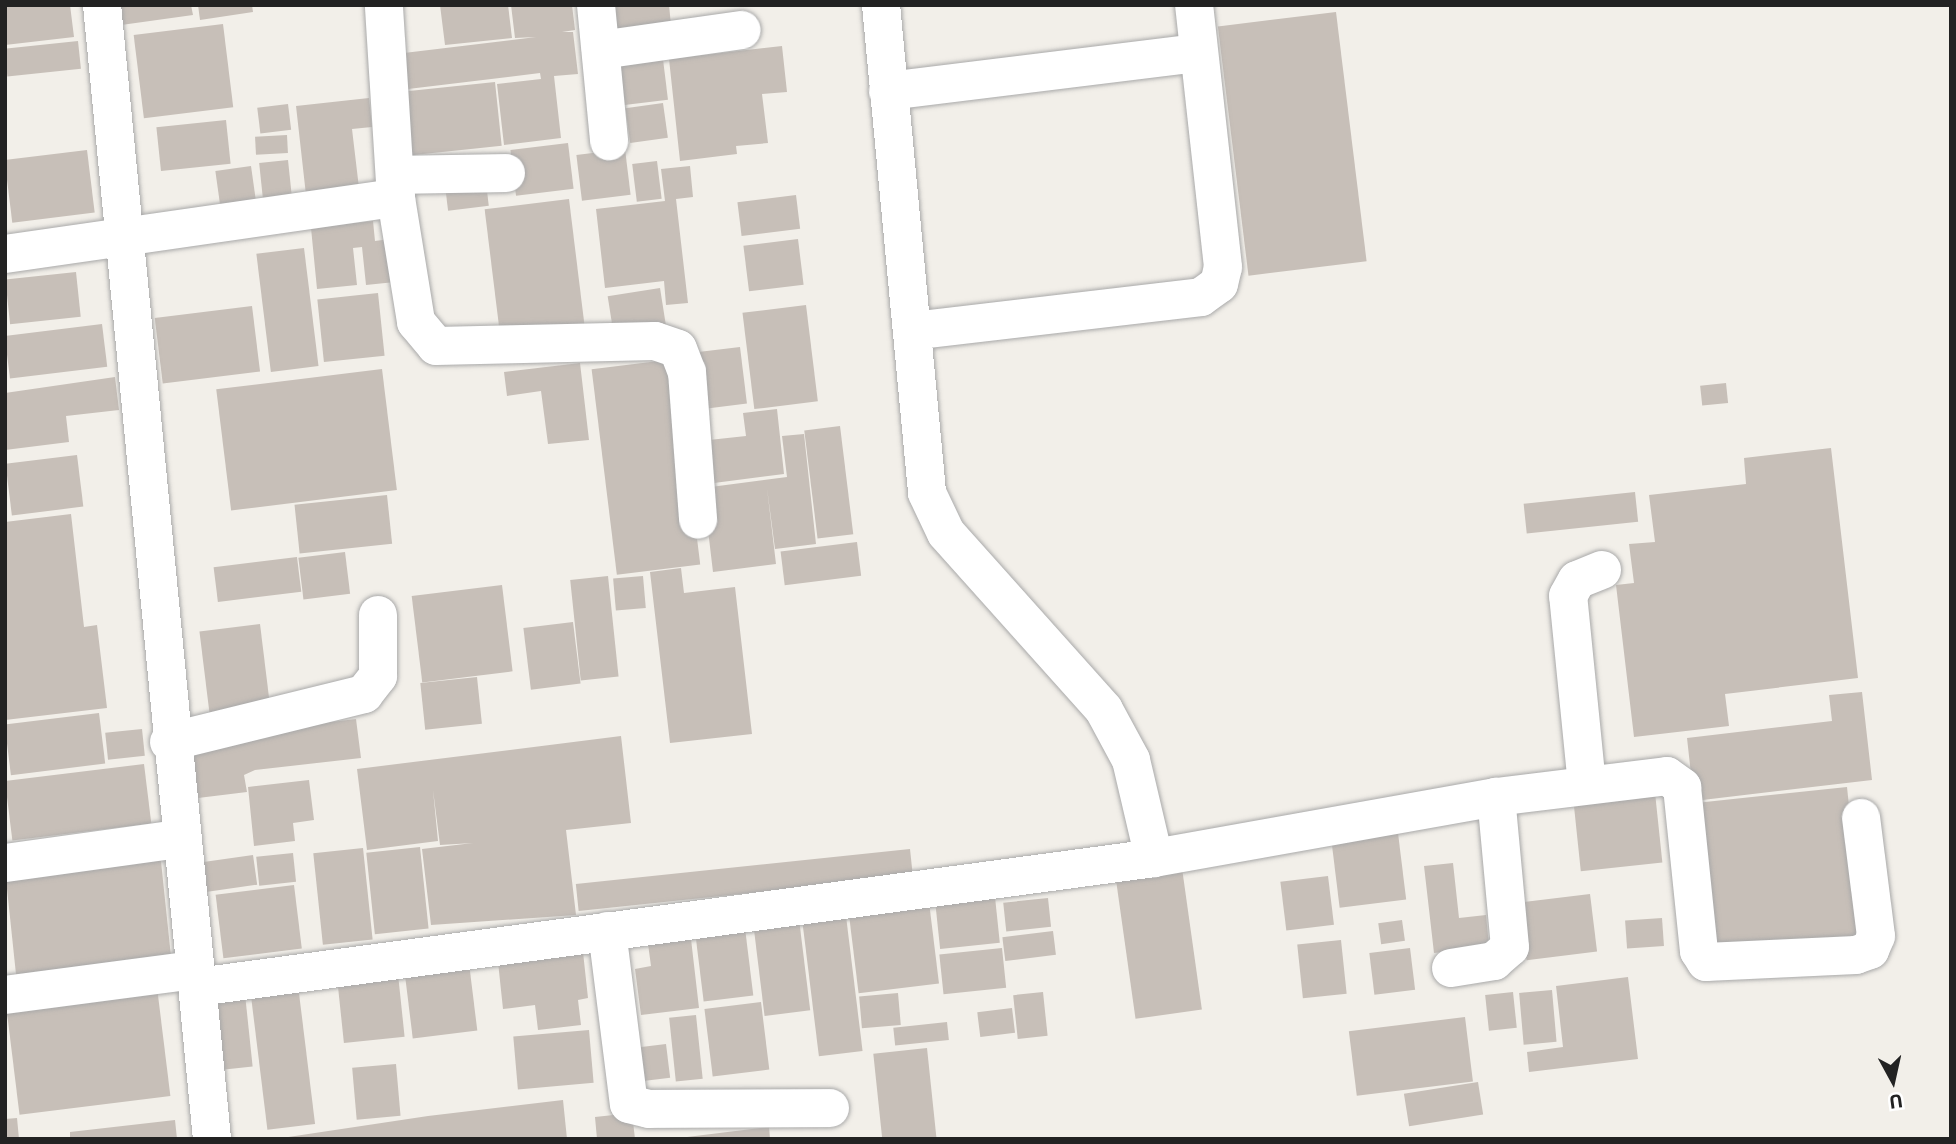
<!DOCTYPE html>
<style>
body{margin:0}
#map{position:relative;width:1956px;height:1144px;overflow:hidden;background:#f2efe9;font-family:"Exo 2",sans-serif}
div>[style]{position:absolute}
.building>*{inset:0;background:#c7bfb8;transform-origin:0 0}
.roads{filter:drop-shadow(0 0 2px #a9a9a9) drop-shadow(0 0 2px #a9a9a9)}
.minor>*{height:38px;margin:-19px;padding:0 19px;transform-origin:19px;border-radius:19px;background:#fff}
span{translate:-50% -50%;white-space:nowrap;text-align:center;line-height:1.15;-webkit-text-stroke:5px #fff;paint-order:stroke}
.frame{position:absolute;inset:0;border:7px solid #222;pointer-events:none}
.north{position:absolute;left:1858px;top:1046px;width:70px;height:70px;-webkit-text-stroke:5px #fff;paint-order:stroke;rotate:172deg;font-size:19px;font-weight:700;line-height:28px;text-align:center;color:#222}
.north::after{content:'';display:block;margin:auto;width:24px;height:32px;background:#222;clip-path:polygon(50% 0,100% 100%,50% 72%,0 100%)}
</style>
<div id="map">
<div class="building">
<i style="clip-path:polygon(5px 5px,70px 5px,74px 37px,5px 45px)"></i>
<i style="clip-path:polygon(111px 5px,191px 5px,193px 15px,114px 26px)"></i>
<i style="clip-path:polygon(198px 5px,252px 5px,253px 12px,200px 20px)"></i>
<i style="clip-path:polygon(440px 5px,508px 5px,512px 38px,445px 45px)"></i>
<i style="clip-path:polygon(511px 5px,572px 5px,575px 30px,562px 32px,573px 32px,578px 74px,554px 76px,561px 138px,504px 145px,497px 84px,541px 79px,540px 73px,408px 89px,404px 53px,536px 37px,515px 38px)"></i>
<i style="clip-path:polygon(608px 5px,669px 5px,671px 25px,611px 31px)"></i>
<i style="left:1336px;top:12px;width:251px;height:119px;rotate:83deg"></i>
<i style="left:223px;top:24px;width:84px;height:90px;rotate:83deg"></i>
<i style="left:78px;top:41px;width:28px;height:74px;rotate:84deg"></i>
<i style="clip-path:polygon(782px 46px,787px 92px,762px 94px,768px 143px,736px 146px,737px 154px,680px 161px,669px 59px)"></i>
<i style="left:662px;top:51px;width:49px;height:50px;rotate:83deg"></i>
<i style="left:495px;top:82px;width:64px;height:91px;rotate:84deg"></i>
<i style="clip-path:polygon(369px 98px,372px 127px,352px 129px,359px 188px,306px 195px,296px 106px)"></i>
<i style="left:663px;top:103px;width:35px;height:38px;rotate:82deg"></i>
<i style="left:288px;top:104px;width:26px;height:31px;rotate:83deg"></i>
<i style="left:226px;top:120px;width:44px;height:70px;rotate:84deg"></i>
<i style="left:287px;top:135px;width:18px;height:32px;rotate:87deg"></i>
<i style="left:568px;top:143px;width:46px;height:58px;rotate:83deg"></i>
<i style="left:625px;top:149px;width:46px;height:49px;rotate:83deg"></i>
<i style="left:87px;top:150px;width:63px;height:83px;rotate:83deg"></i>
<i style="left:288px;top:160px;width:39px;height:29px;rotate:84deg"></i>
<i style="left:657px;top:161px;width:38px;height:25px;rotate:83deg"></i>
<i style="left:251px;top:166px;width:37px;height:36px;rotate:82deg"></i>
<i style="clip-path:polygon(690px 166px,693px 197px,676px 199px,688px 303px,666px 305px,664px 281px,605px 288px,596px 209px,665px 201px,661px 169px)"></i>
<i style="left:486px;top:183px;width:23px;height:41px;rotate:83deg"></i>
<i style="left:796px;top:195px;width:34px;height:59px;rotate:83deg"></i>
<i style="left:569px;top:199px;width:136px;height:85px;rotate:83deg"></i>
<i style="clip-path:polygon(373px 221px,375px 241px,390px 239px,395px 282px,366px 285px,362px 247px,353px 248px,357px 285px,317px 289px,311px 228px)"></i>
<i style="left:798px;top:239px;width:46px;height:55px;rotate:83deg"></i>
<i style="left:304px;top:248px;width:119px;height:48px;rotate:83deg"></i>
<i style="left:76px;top:272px;width:45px;height:71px;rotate:84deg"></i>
<i style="left:660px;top:288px;width:40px;height:53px;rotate:81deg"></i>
<i style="left:378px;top:293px;width:63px;height:61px;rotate:84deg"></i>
<i style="left:806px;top:305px;width:97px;height:64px;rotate:83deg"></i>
<i style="left:252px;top:306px;width:66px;height:98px;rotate:83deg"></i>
<i style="left:102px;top:324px;width:43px;height:98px;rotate:83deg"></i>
<i style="left:740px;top:347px;width:57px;height:44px;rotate:83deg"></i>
<i style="left:675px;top:359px;width:207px;height:84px;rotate:83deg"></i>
<i style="clip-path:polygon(580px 363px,589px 440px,548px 444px,541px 391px,507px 396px,504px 372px)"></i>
<i style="left:382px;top:369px;width:122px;height:167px;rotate:83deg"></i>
<i style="clip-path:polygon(115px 377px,119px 410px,66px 416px,69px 442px,5px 450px,5px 393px)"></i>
<i style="left:1726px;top:383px;width:20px;height:26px;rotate:84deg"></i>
<i style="clip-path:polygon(777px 409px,784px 474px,714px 483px,709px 440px,746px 436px,743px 413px)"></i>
<i style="left:840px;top:426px;width:109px;height:36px;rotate:83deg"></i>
<i style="clip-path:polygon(804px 434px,816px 544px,775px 549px,767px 488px,776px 564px,713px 572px,703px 488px,787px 477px,782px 436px)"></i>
<i style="clip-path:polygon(1831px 448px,1858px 678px,1725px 694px,1729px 726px,1634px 737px,1616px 585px,1634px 583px,1629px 544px,1655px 542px,1649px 495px,1746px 484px,1744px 458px)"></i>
<i style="left:77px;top:455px;width:52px;height:72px;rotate:83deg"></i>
<i style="left:1635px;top:492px;width:30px;height:112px;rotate:84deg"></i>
<i style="left:387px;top:495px;width:49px;height:93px;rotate:84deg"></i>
<i style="clip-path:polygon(71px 514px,84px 627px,97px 625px,107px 708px,5px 720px,5px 522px)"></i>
<i style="left:857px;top:542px;width:34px;height:77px;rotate:83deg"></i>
<i style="left:345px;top:552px;width:42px;height:47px;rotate:83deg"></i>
<i style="left:297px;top:557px;width:35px;height:84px;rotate:83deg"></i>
<i style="clip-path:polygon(681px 568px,684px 593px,735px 587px,752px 734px,670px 743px,650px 572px)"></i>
<i style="left:608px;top:576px;width:101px;height:38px;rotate:84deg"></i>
<i style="left:643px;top:576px;width:32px;height:30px;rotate:85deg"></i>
<i style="left:502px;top:585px;width:87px;height:91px;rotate:83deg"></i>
<i style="left:573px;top:622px;width:62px;height:50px;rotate:83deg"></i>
<i style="left:260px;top:624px;width:83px;height:61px;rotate:83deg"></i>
<i style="left:477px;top:677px;width:47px;height:57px;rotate:84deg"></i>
<i style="clip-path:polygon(1862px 692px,1872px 780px,1694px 801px,1687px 738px,1832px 721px,1829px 695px)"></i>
<i style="left:99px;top:713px;width:51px;height:95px;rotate:83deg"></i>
<i style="clip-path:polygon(356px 719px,361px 758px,255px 770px,244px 775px,247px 792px,198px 798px,191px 739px)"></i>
<i style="left:142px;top:729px;width:27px;height:37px;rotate:84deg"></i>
<i style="clip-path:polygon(621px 736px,631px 823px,566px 830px,576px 915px,431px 925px,422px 849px,473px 843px,440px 845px,433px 790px,438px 841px,367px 850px,357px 769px)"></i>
<i style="left:144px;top:764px;width:60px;height:140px;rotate:83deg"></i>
<i style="clip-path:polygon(309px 780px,314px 820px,293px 823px,295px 841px,254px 846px,248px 787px)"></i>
<i style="left:1654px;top:783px;width:80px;height:82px;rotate:84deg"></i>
<i style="left:1847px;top:787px;width:154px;height:152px;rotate:84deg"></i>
<i style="left:1398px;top:833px;width:67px;height:67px;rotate:83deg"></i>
<i style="left:420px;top:847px;width:82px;height:54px;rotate:84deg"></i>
<i style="left:363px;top:848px;width:92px;height:50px;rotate:84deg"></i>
<i style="left:910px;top:849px;width:27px;height:336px;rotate:84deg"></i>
<i style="left:160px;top:852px;width:107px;height:156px;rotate:84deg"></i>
<i style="left:293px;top:853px;width:29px;height:37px;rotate:84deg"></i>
<i style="left:253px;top:855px;width:30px;height:57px;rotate:82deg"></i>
<i style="left:1181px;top:861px;width:150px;height:67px;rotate:82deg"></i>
<i style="clip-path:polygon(1453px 863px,1459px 918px,1486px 915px,1489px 946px,1434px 953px,1424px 866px)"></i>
<i style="left:1328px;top:876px;width:49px;height:48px;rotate:83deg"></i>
<i style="left:294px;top:885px;width:64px;height:79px;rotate:83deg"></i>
<i style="left:1590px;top:894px;width:58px;height:71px;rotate:83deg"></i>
<i style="left:995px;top:897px;width:46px;height:60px;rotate:84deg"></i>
<i style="left:1048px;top:898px;width:29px;height:45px;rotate:84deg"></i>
<i style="left:929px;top:902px;width:82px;height:81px;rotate:83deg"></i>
<i style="left:846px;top:916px;width:136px;height:44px;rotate:83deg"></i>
<i style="left:1662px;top:918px;width:28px;height:37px;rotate:86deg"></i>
<i style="left:799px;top:919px;width:92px;height:46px;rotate:83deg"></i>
<i style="left:1402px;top:920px;width:21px;height:24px;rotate:82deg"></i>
<i style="left:745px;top:928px;width:68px;height:50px;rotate:83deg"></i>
<i style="left:1053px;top:931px;width:24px;height:51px;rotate:83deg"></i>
<i style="clip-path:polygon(691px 939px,699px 1008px,641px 1015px,635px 969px,651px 966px,648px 944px)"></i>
<i style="left:1341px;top:940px;width:54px;height:44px;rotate:84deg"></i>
<i style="left:1002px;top:948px;width:40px;height:63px;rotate:84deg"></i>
<i style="left:1410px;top:948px;width:42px;height:41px;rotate:83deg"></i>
<i style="clip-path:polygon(583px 952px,588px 998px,578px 1000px,581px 1025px,538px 1030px,535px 1005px,503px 1009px,498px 962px)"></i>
<i style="left:469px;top:963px;width:68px;height:65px;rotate:83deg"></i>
<i style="left:398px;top:974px;width:63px;height:61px;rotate:84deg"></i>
<i style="clip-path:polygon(1628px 977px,1638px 1059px,1529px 1072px,1527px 1052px,1563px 1047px,1556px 986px)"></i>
<i style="left:156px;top:979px;width:118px;height:152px;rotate:83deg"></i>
<i style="left:298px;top:985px;width:140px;height:48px;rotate:83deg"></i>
<i style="left:1552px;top:990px;width:52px;height:33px;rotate:85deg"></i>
<i style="left:1043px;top:992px;width:44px;height:30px;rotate:84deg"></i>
<i style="left:1513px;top:992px;width:36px;height:28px;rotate:84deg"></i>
<i style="left:898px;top:993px;width:32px;height:39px;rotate:85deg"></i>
<i style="left:245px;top:994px;width:73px;height:35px;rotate:84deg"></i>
<i style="left:761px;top:1002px;width:68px;height:57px;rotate:83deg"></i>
<i style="left:1012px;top:1008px;width:25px;height:35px;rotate:83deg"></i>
<i style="left:696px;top:1015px;width:64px;height:27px;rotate:84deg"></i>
<i style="left:1465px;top:1017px;width:65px;height:117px;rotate:83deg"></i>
<i style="left:947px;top:1022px;width:18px;height:54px;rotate:84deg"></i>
<i style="left:589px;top:1030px;width:53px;height:76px;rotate:85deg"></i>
<i style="left:666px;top:1044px;width:34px;height:31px;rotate:83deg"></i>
<i style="left:927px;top:1048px;width:92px;height:54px;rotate:84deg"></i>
<i style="left:396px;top:1064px;width:52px;height:44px;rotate:85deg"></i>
<i style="left:1478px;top:1082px;width:33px;height:75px;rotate:81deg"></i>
<i style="clip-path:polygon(563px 1100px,567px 1139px,275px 1139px,428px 1116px)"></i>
<i style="clip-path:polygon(632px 1113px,635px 1139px,597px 1139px,595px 1117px)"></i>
<i style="clip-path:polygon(17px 1118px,19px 1139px,5px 1139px,5px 1119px)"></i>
<i style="clip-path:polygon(175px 1120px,177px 1139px,70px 1139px,70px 1132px)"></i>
<i style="clip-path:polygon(769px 1127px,770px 1139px,687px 1139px,687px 1137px)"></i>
</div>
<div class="roads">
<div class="minor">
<i style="left:102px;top:5px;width:1139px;rotate:84.46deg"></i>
<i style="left:596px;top:5px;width:137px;rotate:84.5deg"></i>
<i style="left:881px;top:5px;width:490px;rotate:84.6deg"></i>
<i style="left:927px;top:493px;width:44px;rotate:64.6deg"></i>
<i style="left:946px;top:533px;width:237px;rotate:48.2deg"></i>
<i style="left:1104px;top:710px;width:57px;rotate:61.6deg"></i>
<i style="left:1131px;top:760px;width:101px;rotate:76.8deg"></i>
<i style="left:601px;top:50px;width:142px;rotate:-8.1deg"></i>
<i style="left:888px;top:91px;width:312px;rotate:-7deg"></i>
<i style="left:396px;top:175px;width:110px;rotate:-1deg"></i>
<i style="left:396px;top:198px;width:126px;rotate:80.8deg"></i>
<i style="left:416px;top:322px;width:31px;rotate:50deg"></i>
<i style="left:436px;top:346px;width:219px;rotate:-1.3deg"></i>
<i style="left:655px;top:341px;width:24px;rotate:19deg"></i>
<i style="left:678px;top:349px;width:25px;rotate:69deg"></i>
<i style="left:687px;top:372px;width:148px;rotate:85.7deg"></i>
<i style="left:5px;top:254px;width:395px;rotate:-8.2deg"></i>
<i style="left:396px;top:198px;width:193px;rotate:-93.6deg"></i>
<i style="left:912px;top:331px;width:291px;rotate:-6.7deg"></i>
<i style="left:1201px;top:297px;width:22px;rotate:-36deg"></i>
<i style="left:1219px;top:284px;width:17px;rotate:-77deg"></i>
<i style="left:1223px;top:267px;width:264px;rotate:-96.3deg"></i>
<i style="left:169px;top:742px;width:201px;rotate:-13.8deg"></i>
<i style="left:364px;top:694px;width:23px;rotate:-52deg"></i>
<i style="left:378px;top:676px;width:61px;rotate:-90deg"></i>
<i style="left:1587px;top:785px;width:190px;rotate:-95.7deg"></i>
<i style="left:1568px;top:596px;width:18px;rotate:-61deg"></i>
<i style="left:1577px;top:580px;width:27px;rotate:-22deg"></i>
<i style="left:5px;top:863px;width:175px;rotate:-7.9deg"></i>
<i style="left:607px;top:931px;width:174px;rotate:82.8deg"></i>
<i style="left:629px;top:1104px;width:21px;rotate:14deg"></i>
<i style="left:649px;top:1109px;width:181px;rotate:-0.3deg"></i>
<i style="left:1451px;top:968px;width:44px;rotate:-9.2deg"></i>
<i style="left:1494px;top:961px;width:21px;rotate:-41deg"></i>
<i style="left:1510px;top:947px;width:151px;rotate:-95.3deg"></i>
<i style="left:198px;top:987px;width:965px;rotate:-7.68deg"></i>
<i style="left:1154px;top:858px;width:347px;rotate:-10.1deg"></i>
<i style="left:1496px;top:797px;width:172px;rotate:-7deg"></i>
<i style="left:1667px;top:776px;width:19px;rotate:36deg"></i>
<i style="left:1682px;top:787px;width:165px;rotate:84.1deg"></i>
<i style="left:1699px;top:951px;width:13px;rotate:58deg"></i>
<i style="left:1706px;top:962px;width:150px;rotate:-2.7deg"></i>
<i style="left:1856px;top:955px;width:15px;rotate:-20deg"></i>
<i style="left:1870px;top:950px;width:15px;rotate:-67deg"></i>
<i style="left:1876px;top:936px;width:119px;rotate:-97.2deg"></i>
<i style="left:5px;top:995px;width:192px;rotate:-7.5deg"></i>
</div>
</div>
<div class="frame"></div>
<div class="north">U</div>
</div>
